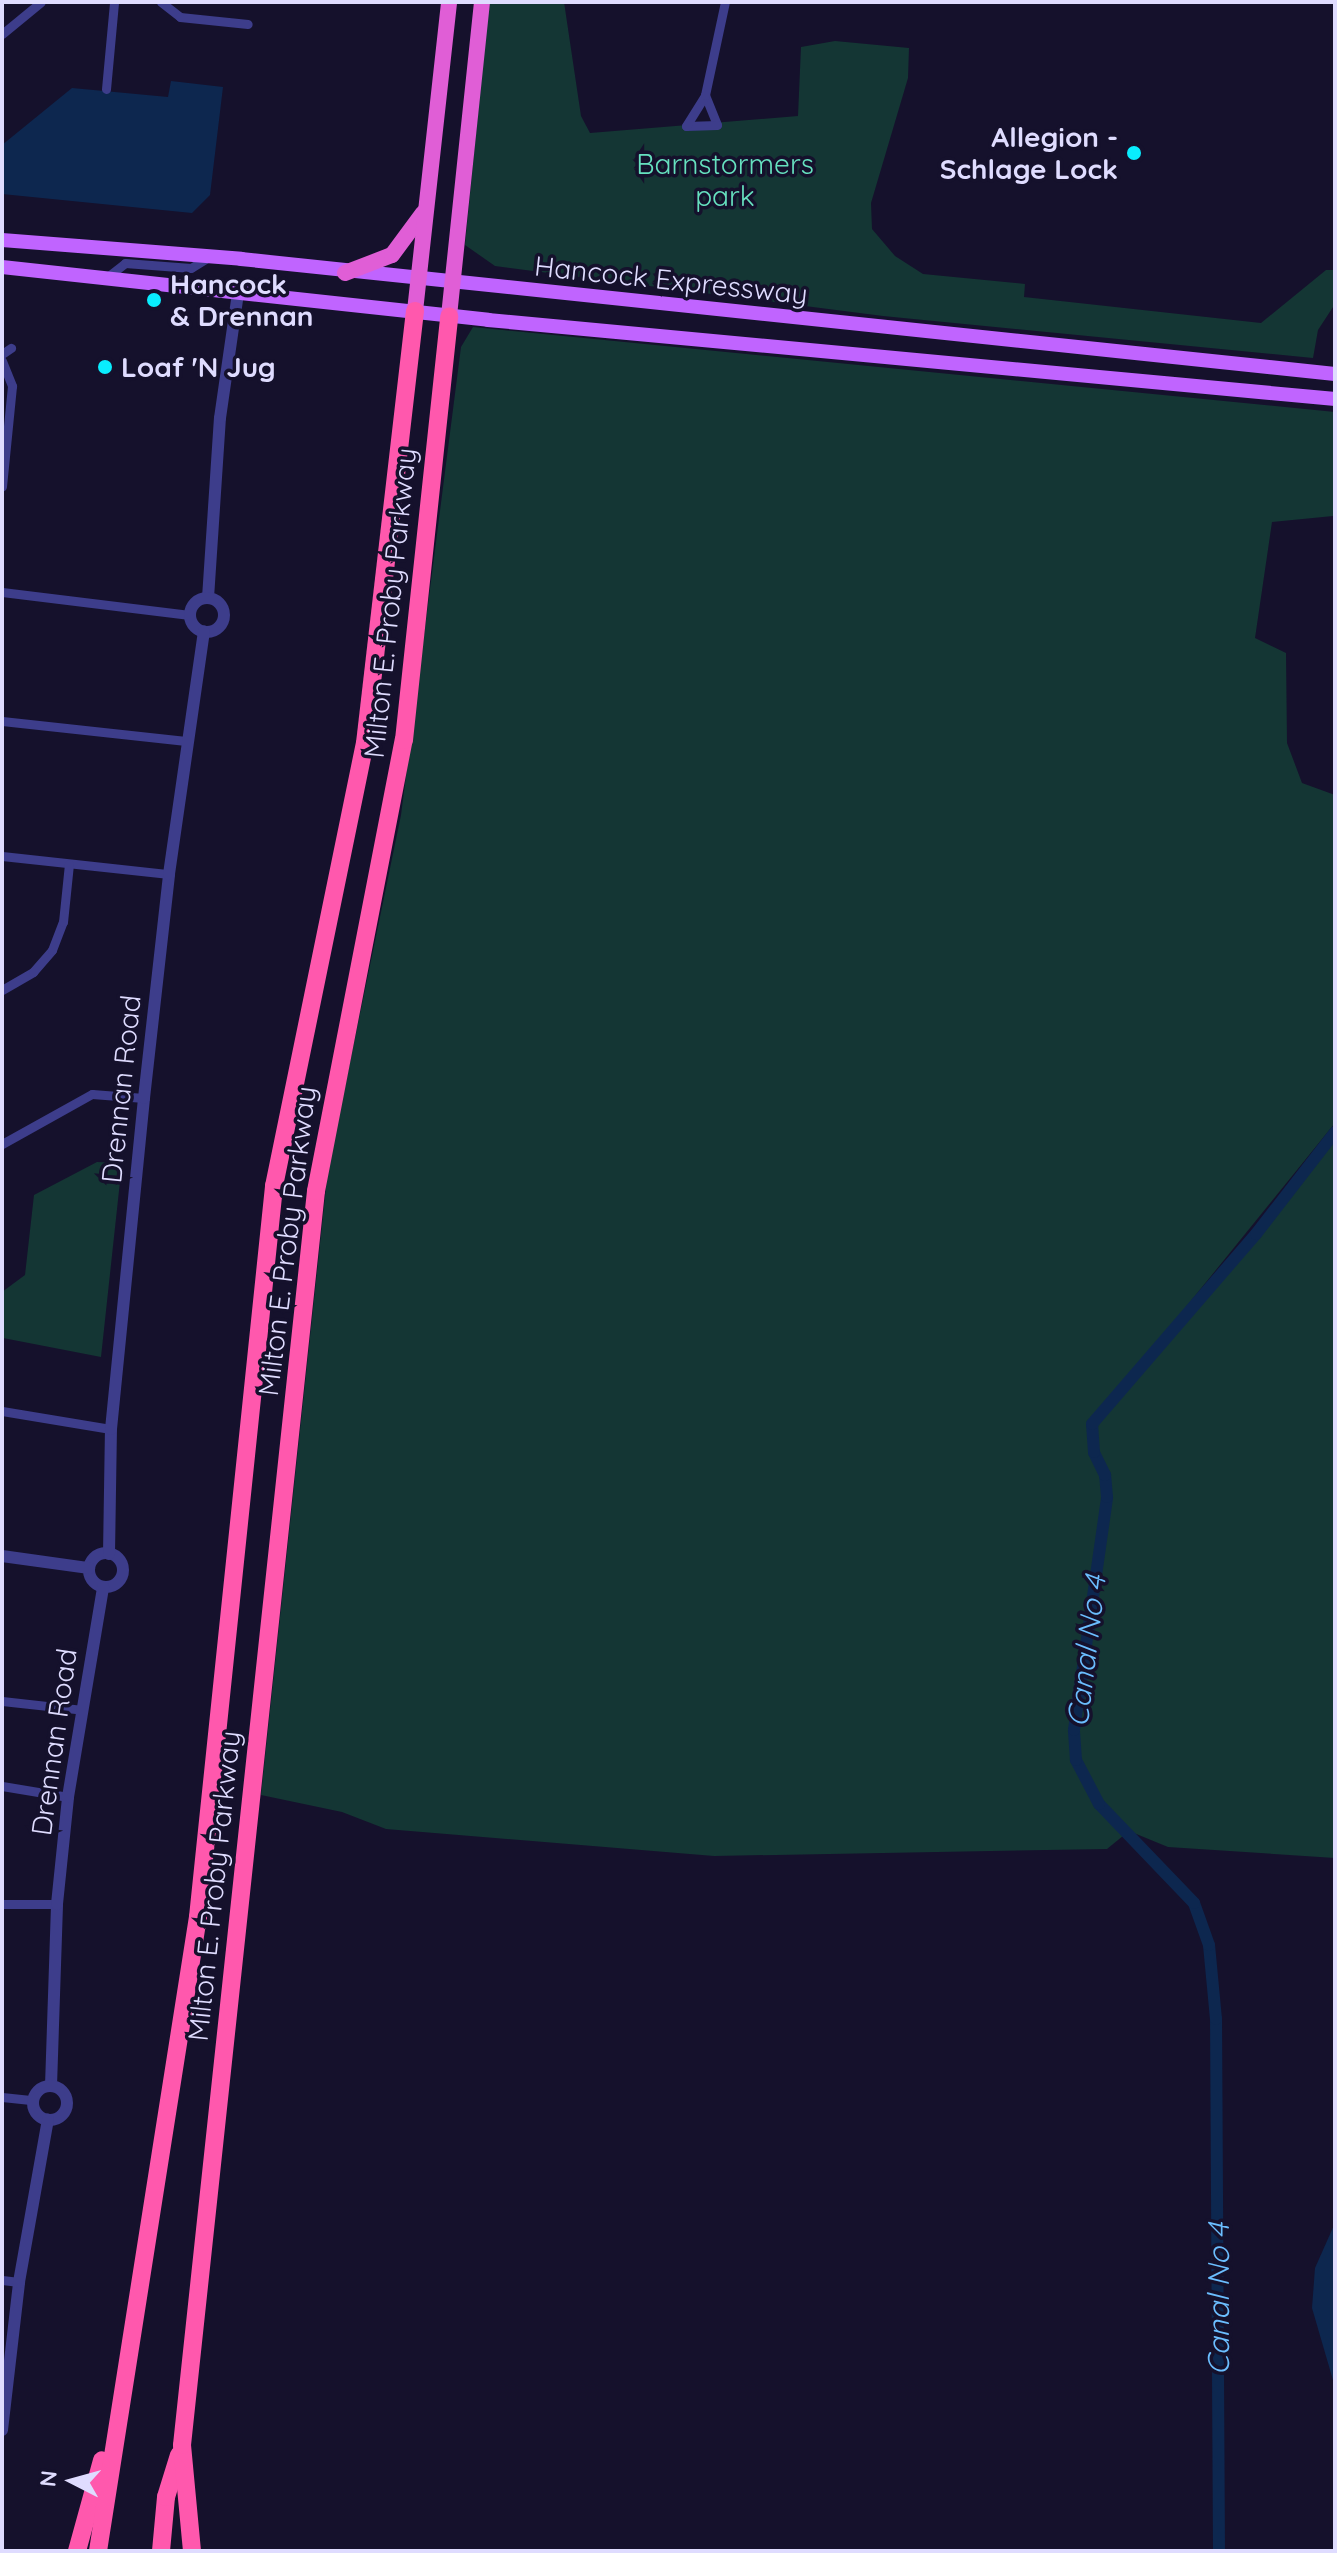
<!DOCTYPE html>
<style>
body{margin:0}
#map{position:relative;width:1337px;height:2553px;overflow:hidden;background:#15112c;font-family:Quicksand,sans-serif}
div>[style]{position:absolute}
.green>*{inset:0;background:#143634}
.water>*{inset:0;background:#0d274f}
.canal>*{height:12px;margin:-6px;padding:0 6px;transform-origin:6px;border-radius:6px;background:#0d274f}
.minor>*{height:9px;margin:-4.5px;padding:0 4.5px;transform-origin:4.5px;border-radius:4.5px;background:#3d3d8b}
.tertiary>*{height:12px;margin:-6px;padding:0 6px;transform-origin:6px;border-radius:6px;background:#3d3d8b}
.tertiary>.ring{margin:-6px;padding:0;box-sizing:content-box;background:none;border:12px solid #3d3d8b;border-radius:50%}
.primary>*{height:14px;margin:-7px;padding:0 7px;transform-origin:7px;border-radius:7px;background:#c064ff}
.trunk>*{height:16px;margin:-8px;padding:0 8px;transform-origin:8px;border-radius:8px;background:#e05ed6}
.motorway>*{height:18px;margin:-9px;padding:0 9px;transform-origin:9px;border-radius:9px;background:#ff58ad}
.dots>*{width:22px;height:22px;translate:-50% -50%;box-sizing:border-box;border:4px solid #15112c;border-radius:50%}
span{translate:-50% -50%;white-space:nowrap;text-align:center;line-height:1.15;-webkit-text-stroke:7px #15112c;paint-order:stroke}
.poi-label{font-size:28px;color:#dfdcff;font-weight:700}
.right{translate:-100% -50%;text-align:right}
.left{translate:0 -50%;text-align:left}
.park-label{font-size:28px;color:#66e1bf}
.street-label{font-size:28px;color:#dfdcff}
.water-label{font-size:30px;color:#6bbeff;font-style:italic}
.frame{position:absolute;inset:0;border:4px solid #dfdcff;pointer-events:none}
.north{position:absolute;left:32px;top:2441px;width:80px;height:80px;-webkit-text-stroke:6px #15112c;paint-order:stroke;rotate:276deg;font-size:22px;font-weight:700;line-height:32px;text-align:center;color:#dfdcff}
.north::after{content:'';display:block;margin:auto;width:28px;height:36px;background:#dfdcff;clip-path:polygon(50% 0,100% 100%,50% 72%,0 100%)}
</style>
<div id="map">
<div class="green">
<i style="clip-path:polygon(489px 2px,564px 2px,581px 116px,590px 133px,798px 116px,801px 47px,835px 41px,909px 48px,908px 78px,871px 203px,872px 229px,895px 256px,923px 274px,1025px 284px,1024px 297px,1261px 323px,1326px 270px,1335px 270px,1335px 304px,1318px 330px,1313px 358px,883px 316px,495px 266px,465px 245px)"></i>
<i style="clip-path:polygon(473px 327px,1335px 412px,1333px 516px,1272px 522px,1255px 638px,1286px 653px,1287px 743px,1302px 783px,1335px 795px,1335px 1123px,1096px 1418px,1256px 1234px,1335px 1132px,1335px 1858px,1168px 1847px,1129px 1831px,1107px 1849px,714px 1856px,386px 1829px,342px 1812px,261px 1795px,328px 1169px,401px 815px,461px 347px)"></i>
<i style="clip-path:polygon(97px 1162px,122px 1163px,101px 1357px,3px 1338px,2px 1292px,25px 1275px,34px 1195px)"></i>
</div>
<div class="water">
<i style="clip-path:polygon(171px 81px,223px 87px,210px 195px,192px 213px,2px 194px,2px 145px,72px 88px,168px 97px)"></i>
<i style="clip-path:polygon(1335px 2223px,1335px 2387px,1312px 2308px,1315px 2268px)"></i>
</div>
<div class="canal">
<i style="left:1219px;top:2551px;width:532px;rotate:-90.32deg"></i>
<i style="left:1216px;top:2019px;width:74px;rotate:-95.4deg"></i>
<i style="left:1209px;top:1945px;width:45px;rotate:-109.7deg"></i>
<i style="left:1194px;top:1903px;width:137px;rotate:-133.8deg"></i>
<i style="left:1099px;top:1804px;width:50px;rotate:-117.6deg"></i>
<i style="left:1076px;top:1760px;width:30px;rotate:-94deg"></i>
<i style="left:1074px;top:1730px;width:235px;rotate:-81.9deg"></i>
<i style="left:1107px;top:1497px;width:22px;rotate:-95deg"></i>
<i style="left:1105px;top:1475px;width:25px;rotate:-116deg"></i>
<i style="left:1094px;top:1452px;width:28px;rotate:-94deg"></i>
<i style="left:1092px;top:1424px;width:251px;rotate:-49.2deg"></i>
<i style="left:1256px;top:1234px;width:129px;rotate:-52.2deg"></i>
</div>
<div class="minor">
<i style="left:161px;top:2px;width:24px;rotate:38deg"></i>
<i style="left:180px;top:17px;width:68px;rotate:5.9deg"></i>
<i style="left:2px;top:34px;width:50px;rotate:-39.4deg"></i>
<i style="left:106px;top:89px;width:87px;rotate:-84.7deg"></i>
<i style="left:705px;top:95px;width:32px;rotate:68deg"></i>
<i style="left:717px;top:125px;width:31px;rotate:178deg"></i>
<i style="left:686px;top:126px;width:36px;rotate:-58deg"></i>
<i style="left:705px;top:95px;width:95px;rotate:-77.9deg"></i>
<i style="left:106px;top:278px;width:24px;rotate:-38deg"></i>
<i style="left:125px;top:263px;width:66px;rotate:4.3deg"></i>
<i style="left:191px;top:268px;width:19px;rotate:-32deg"></i>
<i style="left:2px;top:354px;width:11px;rotate:-34deg"></i>
<i style="left:2px;top:361px;width:27px;rotate:68deg"></i>
<i style="left:12px;top:386px;width:101px;rotate:95.7deg"></i>
<i style="left:2px;top:592px;width:189px;rotate:7deg"></i>
<i style="left:2px;top:721px;width:185px;rotate:6.2deg"></i>
<i style="left:2px;top:856px;width:168px;rotate:6.2deg"></i>
<i style="left:2px;top:990px;width:36px;rotate:-30deg"></i>
<i style="left:33px;top:972px;width:29px;rotate:-49deg"></i>
<i style="left:52px;top:950px;width:30px;rotate:-69deg"></i>
<i style="left:63px;top:922px;width:58px;rotate:-84.1deg"></i>
<i style="left:2px;top:1144px;width:103px;rotate:-29.1deg"></i>
<i style="left:92px;top:1094px;width:52px;rotate:4.4deg"></i>
<i style="left:2px;top:1411px;width:110px;rotate:9.4deg"></i>
<i style="left:2px;top:1701px;width:81px;rotate:6.3deg"></i>
<i style="left:2px;top:1786px;width:67px;rotate:9.5deg"></i>
<i style="left:2px;top:1904px;width:55px"></i>
<i style="left:2px;top:2097px;width:31px;rotate:6deg"></i>
<i style="left:2px;top:2280px;width:17px;rotate:7deg"></i>
</div>
<div class="tertiary">
<i style="left:208px;top:598px;width:180px;rotate:-86.2deg"></i>
<i style="left:220px;top:418px;width:126px;rotate:-81.8deg"></i>
<i class="ring" style="left:190px;top:598px;width:22px;height:22px"></i>
<i class="ring" style="left:89px;top:1553px;width:22px;height:22px"></i>
<i style="left:109px;top:1554px;width:125px;rotate:-89.1deg"></i>
<i style="left:111px;top:1429px;width:333px;rotate:-84.3deg"></i>
<i style="left:144px;top:1098px;width:225px;rotate:-83.6deg"></i>
<i style="left:169px;top:874px;width:245px;rotate:-81.8deg"></i>
<i style="left:2px;top:1556px;width:88px;rotate:7.9deg"></i>
<i style="left:51px;top:2086px;width:182px;rotate:-88.1deg"></i>
<i style="left:57px;top:1904px;width:108px;rotate:-84.1deg"></i>
<i style="left:68px;top:1797px;width:213px;rotate:-80.5deg"></i>
<i class="ring" style="left:33px;top:2086px;width:22px;height:22px"></i>
<i style="left:2px;top:2430px;width:149px;rotate:-83.4deg"></i>
<i style="left:19px;top:2282px;width:165px;rotate:-79.9deg"></i>
</div>
<div class="primary">
<i style="left:2px;top:240px;width:240px;rotate:4.5deg"></i>
<i style="left:241px;top:259px;width:1100px;rotate:6deg"></i>
<i style="left:2px;top:267px;width:489px;rotate:6.2deg"></i>
<i style="left:488px;top:320px;width:851px;rotate:5.33deg"></i>
</div>
<div class="trunk">
<i style="left:345px;top:273px;width:50px;rotate:-21deg"></i>
<i style="left:392px;top:255px;width:52px;rotate:-53.6deg"></i>
<i style="left:415px;top:311px;width:311px;rotate:-83.7deg"></i>
<i style="left:449px;top:316px;width:316px;rotate:-84deg"></i>
</div>
<div class="motorway">
<i style="left:77px;top:2551px;width:94px;rotate:-74.6deg"></i>
<i style="left:98px;top:2551px;width:642px;rotate:-81.04deg"></i>
<i style="left:198px;top:1917px;width:735px;rotate:-84.06deg"></i>
<i style="left:274px;top:1186px;width:452px;rotate:-78.4deg"></i>
<i style="left:365px;top:743px;width:435px;rotate:-83.4deg"></i>
<i style="left:161px;top:2551px;width:54px;rotate:-84.7deg"></i>
<i style="left:166px;top:2497px;width:44px;rotate:-72.8deg"></i>
<i style="left:192px;top:2551px;width:106px;rotate:-95.4deg"></i>
<i style="left:182px;top:2445px;width:1261px;rotate:-83.9deg"></i>
<i style="left:316px;top:1191px;width:460px;rotate:-79deg"></i>
<i style="left:404px;top:740px;width:426px;rotate:-83.9deg"></i>
</div>
<div class="dots">
<i style="left:1134px;top:153px;background:#09edfe"></i>
<i style="left:154px;top:300px;background:#09edfe"></i>
<i style="left:105px;top:367px;background:#09edfe"></i>
</div>
<div class="poi-label">
<span class="right" style="left:1118px;top:153px">Allegion -<br>Schlage Lock</span>
<span class="left" style="left:170px;top:300px">Hancock<br>&amp; Drennan</span>
<span class="left" style="left:121px;top:367px">Loaf 'N Jug</span>
</div>
<div class="park-label">
<span style="left:725px;top:180px">Barnstormers<br>park</span>
</div>
<div class="street-label">
<span style="left:671px;top:280px;rotate:6deg">Hancock Expressway</span>
<span style="left:390px;top:603px;rotate:-84deg">Milton E. Proby Parkway</span>
<span style="left:121px;top:1089px;rotate:-84deg">Drennan Road</span>
<span style="left:287px;top:1241px;rotate:-83deg">Milton E. Proby Parkway</span>
<span style="left:54px;top:1742px;rotate:-82deg">Drennan Road</span>
<span style="left:214px;top:1886px;rotate:-84deg">Milton E. Proby Parkway</span>
</div>
<div class="water-label">
<span style="left:1086px;top:1651px;rotate:-83deg">Canal No 4</span>
<span style="left:1218px;top:2299px;rotate:-90deg">Canal No 4</span>
</div>
<div class="frame"></div>
<div class="north">N</div>
</div>
